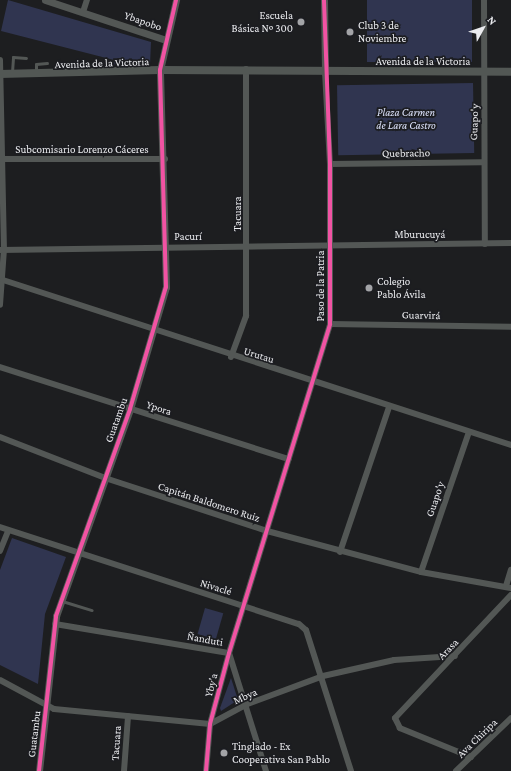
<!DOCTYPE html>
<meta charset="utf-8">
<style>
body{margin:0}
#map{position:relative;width:511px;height:771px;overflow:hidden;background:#1d1e20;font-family:"Crimson Pro",serif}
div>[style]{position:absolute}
.green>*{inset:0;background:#303550;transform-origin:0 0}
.service>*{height:3px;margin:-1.5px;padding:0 1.5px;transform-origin:1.5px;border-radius:1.5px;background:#535755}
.minor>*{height:6px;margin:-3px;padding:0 3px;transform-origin:3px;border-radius:3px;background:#535755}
.tertiary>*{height:7px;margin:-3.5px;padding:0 3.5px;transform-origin:3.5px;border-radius:3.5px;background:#535755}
.secondary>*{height:8px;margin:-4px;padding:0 4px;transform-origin:4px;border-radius:4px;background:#525754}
.cycleway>*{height:4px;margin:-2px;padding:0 2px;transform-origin:2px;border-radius:2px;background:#f153a3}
.dots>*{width:11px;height:11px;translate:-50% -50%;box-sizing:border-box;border:2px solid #1c1d21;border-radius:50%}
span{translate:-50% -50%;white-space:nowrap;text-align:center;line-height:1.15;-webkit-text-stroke:3.5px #1c1d21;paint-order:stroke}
.poi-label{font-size:11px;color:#ebecef}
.right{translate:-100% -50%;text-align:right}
.left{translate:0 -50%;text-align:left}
.street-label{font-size:11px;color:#ebecef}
.park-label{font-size:11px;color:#dce2fb;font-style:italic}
.north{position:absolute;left:463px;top:8px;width:40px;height:40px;-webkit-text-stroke:3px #1c1d21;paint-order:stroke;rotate:50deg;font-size:11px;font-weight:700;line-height:16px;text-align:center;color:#ebecef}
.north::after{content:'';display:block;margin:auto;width:14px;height:18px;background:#ebecef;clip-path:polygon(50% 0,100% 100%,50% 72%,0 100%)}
</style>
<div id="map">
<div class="green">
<i style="clip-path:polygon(8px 0,151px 42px,150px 65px,114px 65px,114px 60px,1px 31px)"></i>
<i style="left:367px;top:0;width:105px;height:62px"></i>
<i style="left:473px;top:83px;width:70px;height:136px;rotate:89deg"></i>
<i style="clip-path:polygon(12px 538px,66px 557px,45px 614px,38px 684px,0 665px,0 570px)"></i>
<i style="left:205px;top:608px;width:19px;height:27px;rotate:16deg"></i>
<i style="clip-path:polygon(231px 678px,238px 700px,221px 711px,220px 708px)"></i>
</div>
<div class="service">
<i style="left:12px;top:72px;width:15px;rotate:-86deg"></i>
<i style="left:13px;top:57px;width:13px;rotate:4deg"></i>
<i style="left:36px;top:72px;width:8px;rotate:-90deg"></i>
<i style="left:36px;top:64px;width:11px;rotate:-5deg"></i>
<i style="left:62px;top:601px;width:31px;rotate:17deg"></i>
</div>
<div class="minor">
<i style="left:484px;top:0;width:244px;rotate:89.8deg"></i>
<i style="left:83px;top:12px;width:13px;rotate:-72deg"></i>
<i style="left:0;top:60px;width:189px;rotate:88.8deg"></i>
<i style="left:4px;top:249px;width:56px;rotate:94.1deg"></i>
<i style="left:0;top:159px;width:165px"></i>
<i style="left:330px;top:164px;width:153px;rotate:-0.7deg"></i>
<i style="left:0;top:250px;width:511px;rotate:-0.78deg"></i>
<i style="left:3px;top:280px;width:534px;rotate:17.99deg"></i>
<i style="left:330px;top:324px;width:181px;rotate:0.9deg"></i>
<i style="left:231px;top:357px;width:44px;rotate:-69.9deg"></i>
<i style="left:246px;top:316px;width:247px;rotate:-90deg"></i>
<i style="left:0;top:367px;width:303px;rotate:17.7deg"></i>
<i style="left:0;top:437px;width:113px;rotate:21.3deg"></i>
<i style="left:105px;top:478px;width:170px;rotate:18.1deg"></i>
<i style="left:267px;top:531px;width:159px;rotate:14.9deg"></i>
<i style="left:421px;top:572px;width:91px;rotate:10.1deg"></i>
<i style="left:0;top:527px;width:314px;rotate:18deg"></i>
<i style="left:299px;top:624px;width:9px;rotate:41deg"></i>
<i style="left:306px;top:630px;width:148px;rotate:72.3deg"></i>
<i style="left:0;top:551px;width:22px;rotate:-68deg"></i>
<i style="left:340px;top:552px;width:153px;rotate:-71.3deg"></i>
<i style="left:421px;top:572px;width:148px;rotate:-71.1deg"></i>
<i style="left:506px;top:586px;width:17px;rotate:-73deg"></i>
<i style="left:55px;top:624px;width:176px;rotate:9.5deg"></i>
<i style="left:229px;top:653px;width:124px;rotate:72.6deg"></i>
<i style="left:0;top:680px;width:61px;rotate:28.2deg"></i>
<i style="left:54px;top:709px;width:157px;rotate:5.5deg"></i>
<i style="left:210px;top:724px;width:40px;rotate:-28deg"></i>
<i style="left:245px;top:705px;width:83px;rotate:-20.4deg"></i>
<i style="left:323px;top:676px;width:73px;rotate:-12.7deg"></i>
<i style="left:394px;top:660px;width:61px;rotate:-3.8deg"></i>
<i style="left:471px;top:757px;width:77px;rotate:-157.8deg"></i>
<i style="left:400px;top:728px;width:11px;rotate:-117deg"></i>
<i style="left:395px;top:718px;width:169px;rotate:-46.7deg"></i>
<i style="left:124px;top:771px;width:55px;rotate:-85.8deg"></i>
<i style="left:206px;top:771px;width:47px;rotate:-85.1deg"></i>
<i style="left:210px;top:724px;width:73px;rotate:-75deg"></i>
<i style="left:229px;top:653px;width:344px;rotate:-72.9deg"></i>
<i style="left:330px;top:324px;width:160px;rotate:-90deg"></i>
<i style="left:330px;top:164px;width:91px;rotate:-93.1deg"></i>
<i style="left:456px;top:771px;width:76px;rotate:-43.9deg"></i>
</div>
<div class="tertiary">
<i style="left:45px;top:0;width:127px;rotate:18.3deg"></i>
<i style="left:324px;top:0;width:73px;rotate:89.2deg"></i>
<i style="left:39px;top:771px;width:156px;rotate:-83.7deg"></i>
<i style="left:56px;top:616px;width:220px;rotate:-70.3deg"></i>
<i style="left:130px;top:409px;width:127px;rotate:-73.6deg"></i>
<i style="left:166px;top:287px;width:217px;rotate:-91.6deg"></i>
<i style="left:160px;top:70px;width:72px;rotate:-77.1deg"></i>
</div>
<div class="secondary">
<i style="left:0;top:74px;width:160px;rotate:-1.4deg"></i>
<i style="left:160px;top:70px;width:351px;rotate:0.3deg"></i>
</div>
<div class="cycleway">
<i style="left:39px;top:771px;width:156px;rotate:-83.7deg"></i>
<i style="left:56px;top:616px;width:220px;rotate:-70.3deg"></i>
<i style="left:130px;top:409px;width:127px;rotate:-73.6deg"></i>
<i style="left:166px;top:287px;width:217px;rotate:-91.6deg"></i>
<i style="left:160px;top:70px;width:72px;rotate:-77.1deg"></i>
<i style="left:206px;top:771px;width:47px;rotate:-85.1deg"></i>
<i style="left:210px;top:724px;width:73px;rotate:-75deg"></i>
<i style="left:229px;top:653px;width:344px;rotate:-72.9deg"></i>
<i style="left:330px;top:324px;width:160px;rotate:-90deg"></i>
<i style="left:330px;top:164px;width:164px;rotate:-92.1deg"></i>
</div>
<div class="dots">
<i style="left:301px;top:22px;background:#a3a4a7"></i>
<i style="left:350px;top:32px;background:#a3a4a7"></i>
<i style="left:369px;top:288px;background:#a3a4a7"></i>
<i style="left:224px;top:753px;background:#a3a4a7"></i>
</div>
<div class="poi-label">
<span class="right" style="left:293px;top:22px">Escuela<br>Básica Nº 300</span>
<span class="left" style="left:358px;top:32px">Club 3 de<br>Noviembre</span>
<span class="left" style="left:377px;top:288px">Colegio<br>Pablo Ávila</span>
<span class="left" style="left:232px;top:753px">Tinglado - Ex<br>Cooperativa San Pablo</span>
</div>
<div class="street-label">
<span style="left:143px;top:21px;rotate:19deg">Ybapobo</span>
<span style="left:423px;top:61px">Avenida de la Victoria</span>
<span style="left:102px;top:63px;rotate:-2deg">Avenida de la Victoria</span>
<span style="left:474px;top:122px;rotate:-88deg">Guapo'y</span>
<span style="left:82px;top:149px">Subcomisario Lorenzo Cáceres</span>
<span style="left:406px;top:153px;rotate:-1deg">Quebracho</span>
<span style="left:237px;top:214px;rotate:-90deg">Tacuara</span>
<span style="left:420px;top:234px">Mburucuyá</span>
<span style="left:188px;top:236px">Pacurí</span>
<span style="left:320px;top:286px;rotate:-90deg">Paso de la Patria</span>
<span style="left:421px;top:315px;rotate:1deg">Guarvirá</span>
<span style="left:259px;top:355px;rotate:17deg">Urutau</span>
<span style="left:159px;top:408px;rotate:18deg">Ypora</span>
<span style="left:116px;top:420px;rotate:-70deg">Guatambu</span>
<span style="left:435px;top:499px;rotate:-71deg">Guapo'y</span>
<span style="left:209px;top:502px;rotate:18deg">Capitán Baldomero Ruiz</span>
<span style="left:216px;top:587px;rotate:17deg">Nivaclé</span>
<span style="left:205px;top:639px;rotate:10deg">Ñanduti</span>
<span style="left:448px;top:649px;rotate:-46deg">Arasa</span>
<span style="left:211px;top:685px;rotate:-75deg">Yby'a</span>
<span style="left:245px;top:696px;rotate:-24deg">Mbya</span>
<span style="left:34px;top:734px;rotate:-83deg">Guatambu</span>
<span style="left:477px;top:738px;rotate:-44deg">Ava Chiripa</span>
<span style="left:116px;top:743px;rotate:-86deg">Tacuara</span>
</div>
<div class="park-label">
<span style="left:406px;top:119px">Plaza Carmen<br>de Lara Castro</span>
</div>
<div class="north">N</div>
</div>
